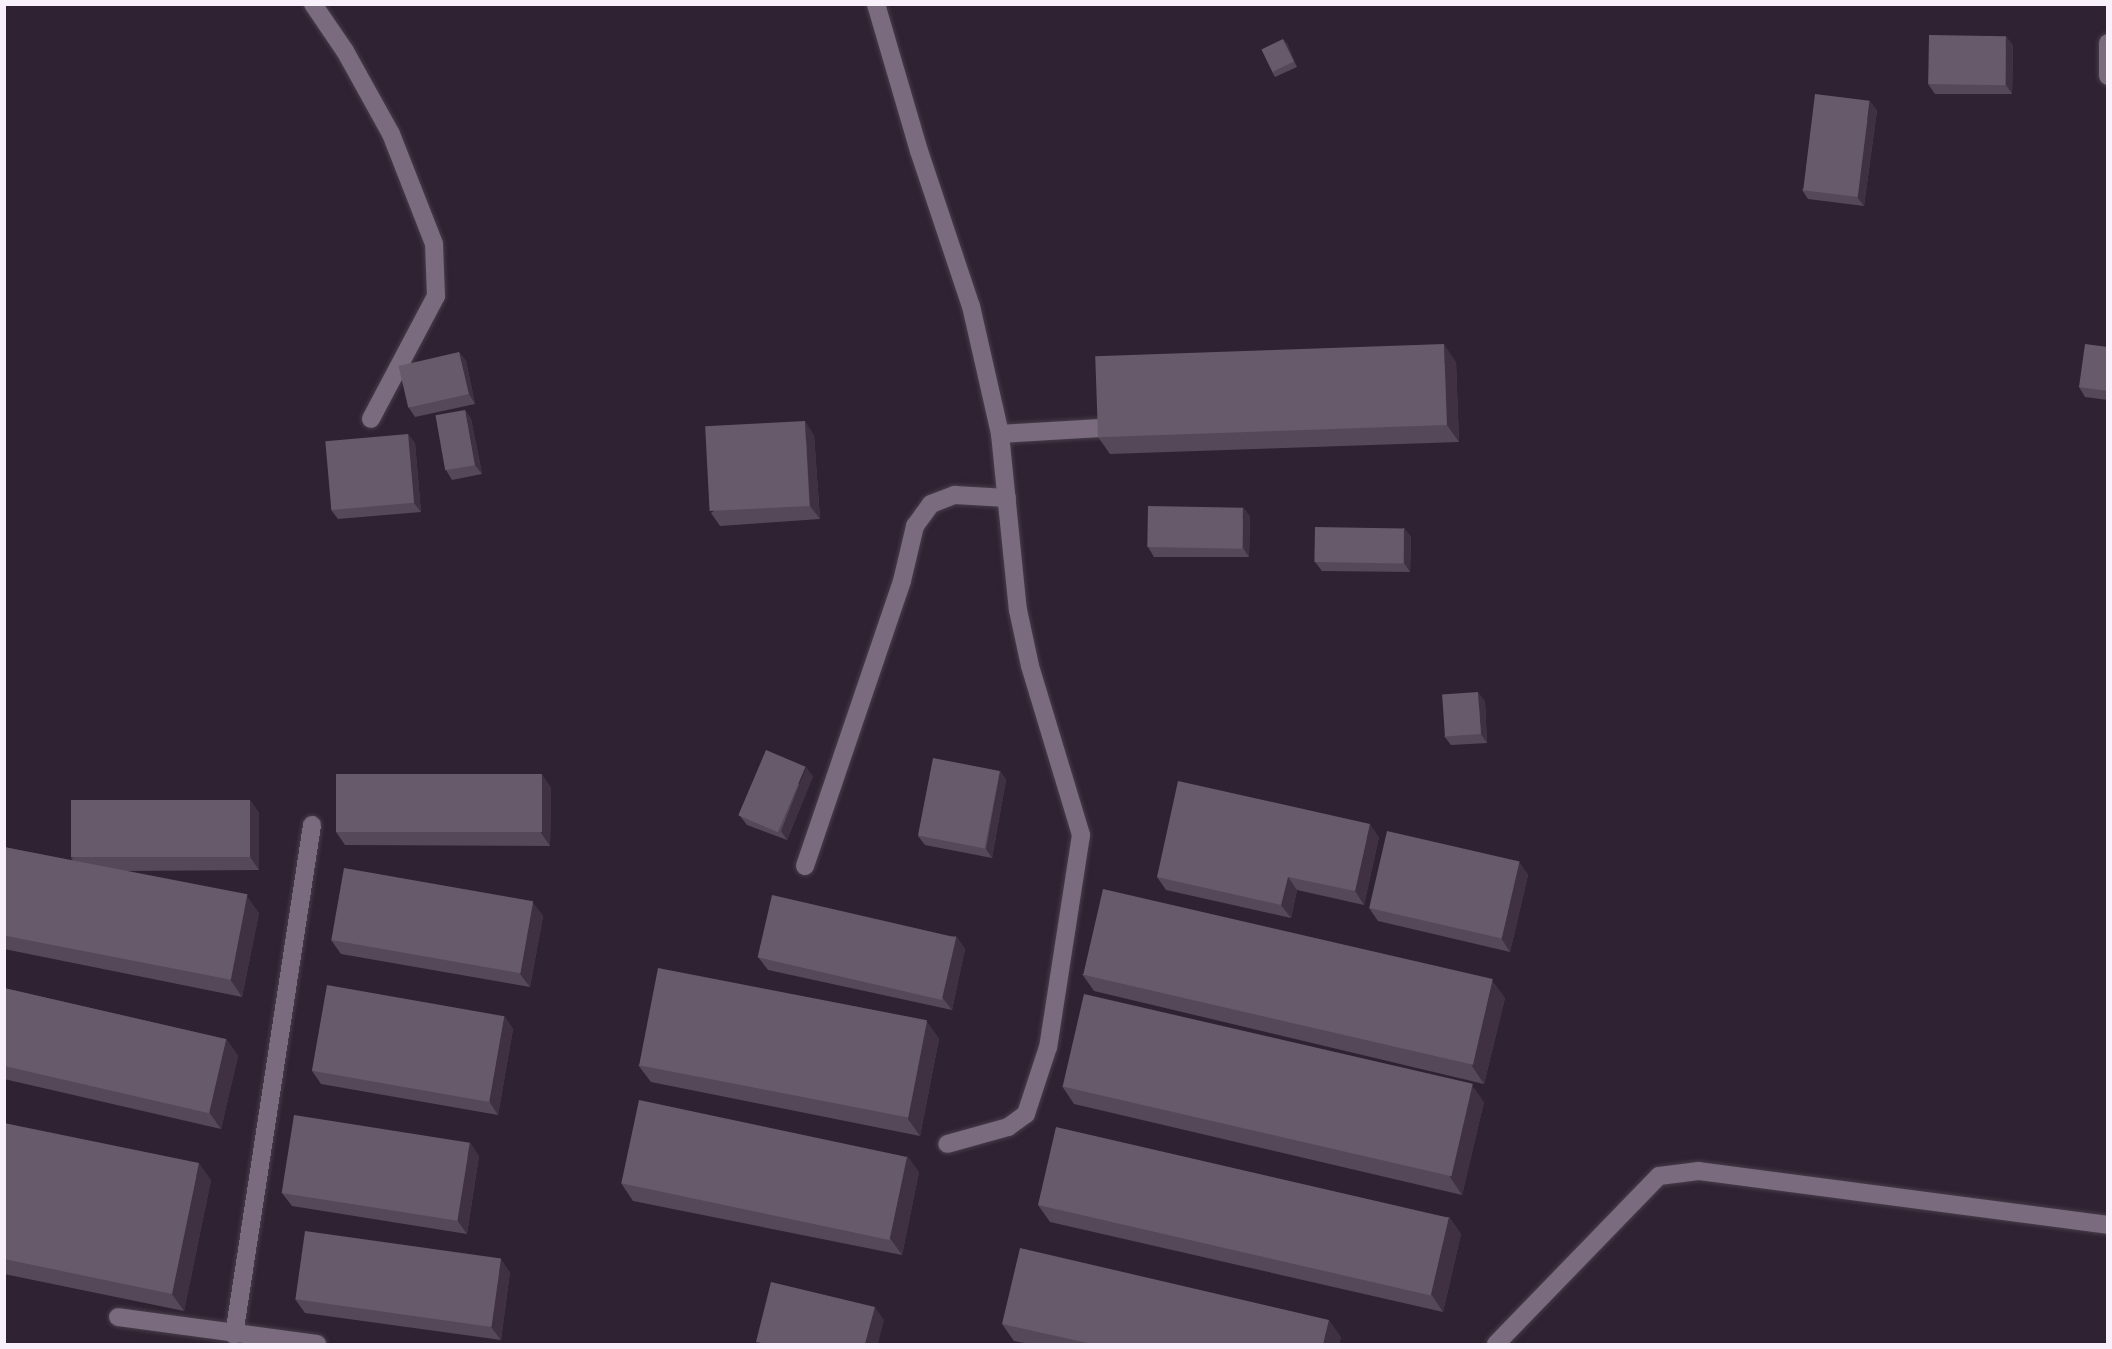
<!DOCTYPE html>
<style>
body{margin:0}
#map{position:relative;width:2112px;height:1349px;overflow:hidden;background:#2f2232;font-family:Roboto,sans-serif}
div>[style]{position:absolute}
.roads{filter:drop-shadow(0 0 2px #483d4a) drop-shadow(0 0 2px #483d4a)}
.lane>*{height:18px;margin:-9px;padding:0 9px;transform-origin:9px;border-radius:9px;background:#7a6b7e}
.wall>*{inset:0;background:#554858}
.shaded-wall>*{inset:0;background:#3f3142}
.building>*{inset:0;background:#675a6a;transform-origin:0 0}
span{translate:-50% -50%;white-space:nowrap;text-align:center;line-height:1.15;-webkit-text-stroke:5px #251828;paint-order:stroke}
.frame{position:absolute;inset:0;border:6px solid #f8f0fa;pointer-events:none}
</style>
<div id="map">
<div class="roads">
<div class="lane">
<i style="left:313px;top:4px;width:57px;rotate:55.8deg"></i>
<i style="left:345px;top:51px;width:95px;rotate:61deg"></i>
<i style="left:391px;top:134px;width:118px;rotate:68.6deg"></i>
<i style="left:434px;top:244px;width:52px;rotate:87.8deg"></i>
<i style="left:436px;top:296px;width:139px;rotate:117.9deg"></i>
<i style="left:876px;top:4px;width:153px;rotate:73.7deg"></i>
<i style="left:919px;top:151px;width:163px;rotate:71.5deg"></i>
<i style="left:971px;top:306px;width:131px;rotate:77.2deg"></i>
<i style="left:1000px;top:434px;width:177px;rotate:84.2deg"></i>
<i style="left:1018px;top:610px;width:57px;rotate:77.9deg"></i>
<i style="left:1030px;top:666px;width:177px;rotate:73.2deg"></i>
<i style="left:1081px;top:835px;width:215px;rotate:98.8deg"></i>
<i style="left:1048px;top:1047px;width:71px;rotate:108.2deg"></i>
<i style="left:1026px;top:1114px;width:22px;rotate:144deg"></i>
<i style="left:1008px;top:1127px;width:63px;rotate:164.4deg"></i>
<i style="left:2108px;top:43px;width:33px;rotate:90deg"></i>
<i style="left:1000px;top:434px;width:100px;rotate:-3.4deg"></i>
<i style="left:805px;top:866px;width:301px;rotate:-71.2deg"></i>
<i style="left:902px;top:581px;width:57px;rotate:-76.7deg"></i>
<i style="left:915px;top:526px;width:27px;rotate:-54deg"></i>
<i style="left:931px;top:504px;width:26px;rotate:-21deg"></i>
<i style="left:955px;top:495px;width:52px;rotate:3.3deg"></i>
<i style="left:118px;top:1317px;width:201px;rotate:7.7deg"></i>
<i style="left:234px;top:1335px;width:516px;rotate:-81.3deg"></i>
<i style="left:1496px;top:1344px;width:234px;rotate:-45.9deg"></i>
<i style="left:1659px;top:1176px;width:40px;rotate:-7.1deg"></i>
<i style="left:1699px;top:1171px;width:413px;rotate:7.5deg"></i>
</div>
</div>
<div class="wall">
<i style="clip-path:polygon(1287px 43px,1297px 67px,1275px 77px,1272px 72px)"></i>
<i style="clip-path:polygon(2013px 45px,2012px 94px,1935px 94px,1928px 84px)"></i>
<i style="clip-path:polygon(1877px 110px,1864px 206px,1808px 199px,1802px 190px)"></i>
<i style="clip-path:polygon(2108px 347px,2108px 400px,2085px 397px,2079px 387px)"></i>
<i style="clip-path:polygon(459px 352px,466px 361px,475px 404px,415px 417px,409px 408px)"></i>
<i style="clip-path:polygon(1456px 362px,1459px 442px,1110px 454px,1098px 437px)"></i>
<i style="clip-path:polygon(465px 410px,471px 419px,482px 474px,452px 480px,446px 470px)"></i>
<i style="clip-path:polygon(408px 434px,415px 443px,421px 512px,338px 519px,331px 510px)"></i>
<i style="clip-path:polygon(814px 435px,820px 519px,720px 526px,711px 513px)"></i>
<i style="clip-path:polygon(1250px 516px,1249px 557px,1154px 557px,1148px 547px)"></i>
<i style="clip-path:polygon(1404px 528px,1411px 537px,1410px 572px,1322px 571px,1315px 562px)"></i>
<i style="clip-path:polygon(1485px 701px,1487px 743px,1451px 745px,1444px 736px)"></i>
<i style="clip-path:polygon(1000px 771px,1006px 780px,992px 858px,925px 845px,918px 836px)"></i>
<i style="clip-path:polygon(542px 775px,551px 788px,550px 846px,345px 845px,336px 832px)"></i>
<i style="clip-path:polygon(813px 776px,787px 840px,747px 825px,740px 816px)"></i>
<i style="clip-path:polygon(250px 800px,259px 813px,259px 870px,125px 871px,259px 913px,242px 997px,4px 949px,4px 847px,73px 861px,71px 858px)"></i>
<i style="clip-path:polygon(1379px 837px,1364px 905px,1297px 890px,1291px 918px,1166px 890px,1157px 877px)"></i>
<i style="clip-path:polygon(1519px 862px,1528px 875px,1510px 952px,1378px 921px,1369px 908px)"></i>
<i style="clip-path:polygon(533px 903px,543px 916px,530px 987px,341px 954px,331px 940px)"></i>
<i style="clip-path:polygon(956px 936px,965px 949px,952px 1010px,768px 970px,758px 957px)"></i>
<i style="clip-path:polygon(1082px 974px,1492px 981px,1505px 998px,1484px 1084px,1094px 991px)"></i>
<i style="clip-path:polygon(4px 988px,226px 1039px,238px 1056px,221px 1129px,4px 1079px)"></i>
<i style="clip-path:polygon(504px 1016px,513px 1029px,498px 1115px,321px 1084px,312px 1071px)"></i>
<i style="clip-path:polygon(927px 1022px,939px 1039px,920px 1136px,651px 1082px,638px 1065px)"></i>
<i style="clip-path:polygon(1062px 1086px,1484px 1102px,1462px 1195px,1074px 1104px)"></i>
<i style="clip-path:polygon(4px 1123px,211px 1180px,184px 1311px,4px 1274px)"></i>
<i style="clip-path:polygon(479px 1156px,467px 1234px,292px 1206px,282px 1193px)"></i>
<i style="clip-path:polygon(919px 1172px,902px 1255px,633px 1201px,621px 1183px)"></i>
<i style="clip-path:polygon(1038px 1205px,1449px 1217px,1461px 1234px,1443px 1312px,1050px 1222px)"></i>
<i style="clip-path:polygon(510px 1272px,501px 1340px,305px 1313px,295px 1299px)"></i>
<i style="clip-path:polygon(1002px 1324px,1341px 1337px,1339px 1344px,1030px 1344px,1014px 1341px)"></i>
</div>
<div class="shaded-wall">
<i style="clip-path:polygon(2006px 36px,2013px 45px,2012px 94px,2006px 85px)"></i>
<i style="clip-path:polygon(1283px 39px,1287px 43px,1297px 67px,1294px 62px)"></i>
<i style="clip-path:polygon(1870px 101px,1877px 110px,1864px 206px,1857px 197px)"></i>
<i style="clip-path:polygon(1444px 344px,1456px 362px,1459px 442px,1447px 425px)"></i>
<i style="clip-path:polygon(459px 352px,466px 361px,475px 404px,469px 394px)"></i>
<i style="clip-path:polygon(465px 410px,471px 419px,482px 474px,475px 465px)"></i>
<i style="clip-path:polygon(805px 421px,814px 435px,820px 519px,810px 506px)"></i>
<i style="clip-path:polygon(408px 434px,415px 443px,421px 512px,414px 503px)"></i>
<i style="clip-path:polygon(1243px 507px,1250px 516px,1249px 557px,1243px 548px)"></i>
<i style="clip-path:polygon(1404px 528px,1411px 537px,1410px 572px,1404px 563px)"></i>
<i style="clip-path:polygon(1478px 692px,1485px 701px,1487px 743px,1481px 734px)"></i>
<i style="clip-path:polygon(806px 767px,813px 776px,787px 840px,781px 831px)"></i>
<i style="clip-path:polygon(1000px 771px,1006px 780px,992px 858px,986px 849px)"></i>
<i style="clip-path:polygon(542px 775px,551px 788px,550px 846px,541px 833px)"></i>
<i style="clip-path:polygon(250px 800px,259px 813px,259px 870px,250px 857px)"></i>
<i style="clip-path:polygon(1370px 824px,1379px 837px,1364px 905px,1355px 891px)"></i>
<i style="clip-path:polygon(1519px 862px,1528px 875px,1510px 952px,1501px 938px)"></i>
<i style="clip-path:polygon(1288px 877px,1297px 890px,1291px 918px,1281px 905px)"></i>
<i style="clip-path:polygon(247px 896px,259px 913px,242px 997px,230px 979px)"></i>
<i style="clip-path:polygon(533px 903px,543px 916px,530px 987px,520px 974px)"></i>
<i style="clip-path:polygon(956px 936px,965px 949px,952px 1010px,942px 997px)"></i>
<i style="clip-path:polygon(1492px 981px,1505px 998px,1484px 1084px,1472px 1066px)"></i>
<i style="clip-path:polygon(504px 1016px,513px 1029px,498px 1115px,489px 1101px)"></i>
<i style="clip-path:polygon(927px 1022px,939px 1039px,920px 1136px,908px 1119px)"></i>
<i style="clip-path:polygon(226px 1039px,238px 1056px,221px 1129px,209px 1112px)"></i>
<i style="clip-path:polygon(1472px 1085px,1484px 1102px,1462px 1195px,1450px 1177px)"></i>
<i style="clip-path:polygon(470px 1142px,479px 1156px,467px 1234px,457px 1220px)"></i>
<i style="clip-path:polygon(907px 1155px,919px 1172px,902px 1255px,890px 1238px)"></i>
<i style="clip-path:polygon(199px 1163px,211px 1180px,184px 1311px,172px 1294px)"></i>
<i style="clip-path:polygon(1449px 1217px,1461px 1234px,1443px 1312px,1431px 1294px)"></i>
<i style="clip-path:polygon(501px 1259px,510px 1272px,501px 1340px,491px 1327px)"></i>
<i style="clip-path:polygon(875px 1307px,884px 1320px,878px 1344px,865px 1344px)"></i>
<i style="clip-path:polygon(1329px 1320px,1341px 1337px,1339px 1344px,1323px 1344px)"></i>
</div>
<div class="building">
<i style="left:1929px;top:35px;width:77px;height:49px;rotate:1deg"></i>
<i style="left:1283px;top:39px;width:25px;height:24px;rotate:64deg"></i>
<i style="left:1815px;top:94px;width:55px;height:97px;rotate:7deg"></i>
<i style="left:1444px;top:344px;width:81px;height:349px;rotate:88deg"></i>
<i style="clip-path:polygon(2085px 344px,2108px 347px,2108px 391px,2079px 387px)"></i>
<i style="left:459px;top:352px;width:43px;height:62px;rotate:77deg"></i>
<i style="left:465px;top:410px;width:56px;height:30px;rotate:80deg"></i>
<i style="left:805px;top:421px;width:85px;height:100px;rotate:87deg"></i>
<i style="left:408px;top:434px;width:69px;height:83px;rotate:85deg"></i>
<i style="left:1148px;top:506px;width:95px;height:41px;rotate:1deg"></i>
<i style="left:1315px;top:527px;width:89px;height:35px;rotate:1deg"></i>
<i style="left:1478px;top:692px;width:42px;height:36px;rotate:86deg"></i>
<i style="left:766px;top:750px;width:43px;height:71px;rotate:23deg"></i>
<i style="left:933px;top:758px;width:68px;height:79px;rotate:11deg"></i>
<i style="left:336px;top:774px;width:206px;height:58px"></i>
<i style="clip-path:polygon(1178px 781px,1370px 824px,1355px 891px,1288px 877px,1281px 905px,1157px 877px)"></i>
<i style="left:250px;top:800px;width:57px;height:179px;rotate:90deg"></i>
<i style="left:1387px;top:831px;width:136px;height:79px;rotate:13deg"></i>
<i style="left:4px;top:847px;width:248px;height:87px;rotate:11deg"></i>
<i style="left:344px;top:868px;width:192px;height:73px;rotate:10deg"></i>
<i style="left:1103px;top:889px;width:400px;height:88px;rotate:13deg"></i>
<i style="left:772px;top:895px;width:189px;height:64px;rotate:13deg"></i>
<i style="left:658px;top:968px;width:274px;height:99px;rotate:11deg"></i>
<i style="left:327px;top:985px;width:180px;height:87px;rotate:10deg"></i>
<i style="left:4px;top:988px;width:228px;height:76px;rotate:13deg"></i>
<i style="left:1084px;top:994px;width:399px;height:95px;rotate:13deg"></i>
<i style="left:639px;top:1100px;width:274px;height:85px;rotate:12deg"></i>
<i style="left:294px;top:1115px;width:178px;height:79px;rotate:9deg"></i>
<i style="clip-path:polygon(4px 1123px,199px 1163px,172px 1294px,4px 1259px)"></i>
<i style="left:1056px;top:1127px;width:403px;height:80px;rotate:13deg"></i>
<i style="left:305px;top:1231px;width:198px;height:69px;rotate:8deg"></i>
<i style="clip-path:polygon(1020px 1248px,1329px 1320px,1323px 1344px,1092px 1344px,1002px 1324px)"></i>
<i style="clip-path:polygon(771px 1282px,875px 1307px,865px 1344px,766px 1344px,756px 1342px)"></i>
</div>
<div class="frame"></div>
</div>
